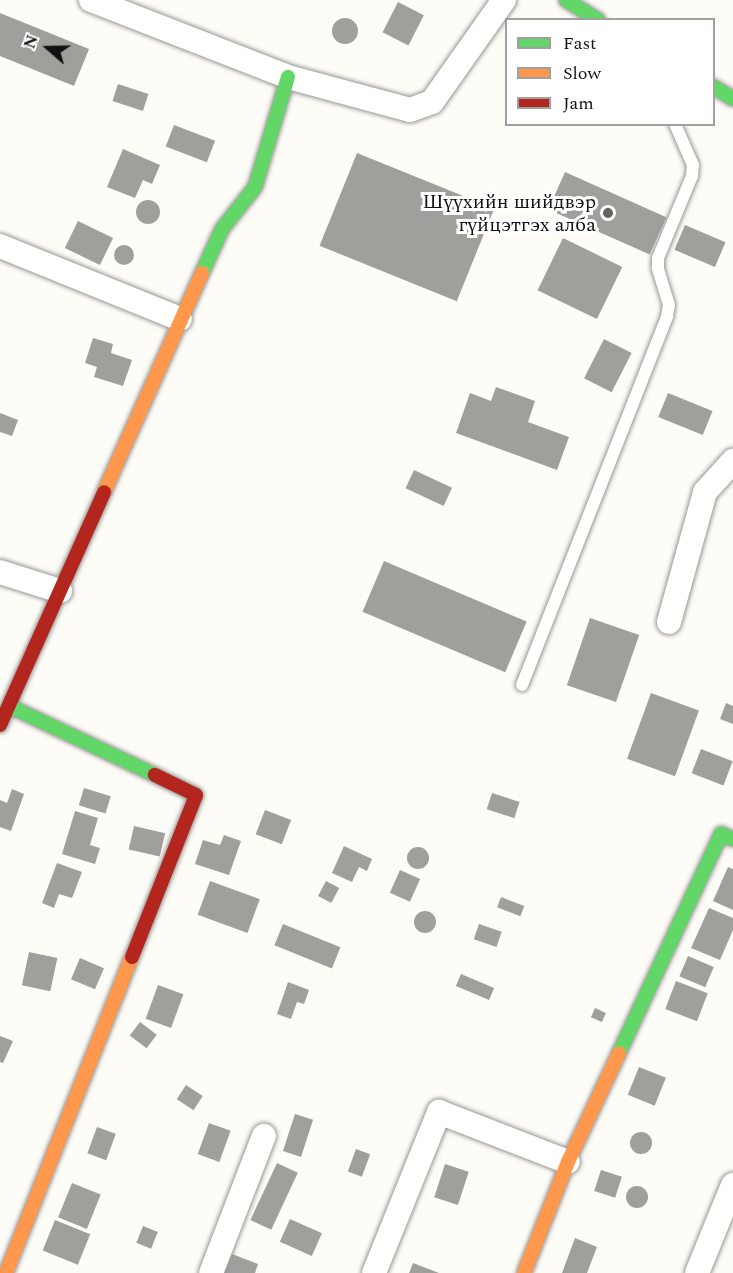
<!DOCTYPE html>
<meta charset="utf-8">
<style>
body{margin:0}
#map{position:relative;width:733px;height:1273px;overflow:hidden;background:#fdfcf7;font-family:Spectral,serif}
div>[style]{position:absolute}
.building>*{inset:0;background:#a19f9c;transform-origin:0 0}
.round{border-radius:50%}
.roads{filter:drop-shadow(0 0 2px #979795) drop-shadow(0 0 2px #979795)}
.lane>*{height:12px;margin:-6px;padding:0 6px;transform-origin:6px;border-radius:6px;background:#fffffe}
.street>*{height:24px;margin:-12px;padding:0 12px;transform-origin:12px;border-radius:12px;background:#fffffe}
.fast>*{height:14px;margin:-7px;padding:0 7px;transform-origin:7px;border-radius:7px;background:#63d668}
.slow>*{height:14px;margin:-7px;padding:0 7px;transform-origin:7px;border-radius:7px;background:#ff974d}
.jam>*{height:14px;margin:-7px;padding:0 7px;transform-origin:7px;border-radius:7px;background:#b3261e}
.dots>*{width:16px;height:16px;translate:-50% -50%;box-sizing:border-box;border:3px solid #fff;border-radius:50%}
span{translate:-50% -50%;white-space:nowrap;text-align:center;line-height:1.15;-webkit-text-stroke:6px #fff;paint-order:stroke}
.poi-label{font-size:20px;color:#111}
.right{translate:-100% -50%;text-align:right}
.legend{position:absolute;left:505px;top:18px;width:210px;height:108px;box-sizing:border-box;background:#fff;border:2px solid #a0a0a0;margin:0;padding:8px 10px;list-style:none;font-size:18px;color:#111}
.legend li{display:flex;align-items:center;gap:12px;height:30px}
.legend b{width:30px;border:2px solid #a0a0a0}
.north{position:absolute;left:18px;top:18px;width:60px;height:60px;-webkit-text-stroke:4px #fff;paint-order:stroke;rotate:290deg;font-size:16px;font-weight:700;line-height:24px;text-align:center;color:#111}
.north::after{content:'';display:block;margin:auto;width:21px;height:27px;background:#111;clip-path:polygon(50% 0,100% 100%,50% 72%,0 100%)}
</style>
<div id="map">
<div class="building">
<i style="left:398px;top:2px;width:29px;height:34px;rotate:27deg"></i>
<i style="clip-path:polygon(0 13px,89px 49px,74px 86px,0 56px)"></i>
<i class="round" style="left:332px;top:18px;width:26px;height:26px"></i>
<i style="left:118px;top:84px;width:32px;height:18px;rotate:18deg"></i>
<i style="left:174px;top:125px;width:44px;height:23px;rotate:21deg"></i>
<i style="clip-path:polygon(123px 149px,160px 165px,152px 184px,143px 180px,135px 198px,107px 187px)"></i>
<i style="left:357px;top:153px;width:148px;height:100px;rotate:22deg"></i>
<i style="left:565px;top:172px;width:111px;height:41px;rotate:24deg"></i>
<i class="round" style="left:136px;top:200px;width:24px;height:24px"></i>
<i style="left:78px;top:221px;width:39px;height:30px;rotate:26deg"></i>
<i style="left:685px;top:225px;width:44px;height:27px;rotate:23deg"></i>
<i style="left:563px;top:238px;width:66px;height:58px;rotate:26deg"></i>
<i class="round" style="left:114px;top:245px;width:20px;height:20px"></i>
<i style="clip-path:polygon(93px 338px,113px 344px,111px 353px,132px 360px,123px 386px,94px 377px,97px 367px,85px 363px)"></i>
<i style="left:604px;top:339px;width:31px;height:44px;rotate:27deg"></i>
<i style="clip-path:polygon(496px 387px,535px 401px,528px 422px,569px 437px,557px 470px,456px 433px,470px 393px,491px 401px)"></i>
<i style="left:668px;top:393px;width:48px;height:26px;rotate:22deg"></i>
<i style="clip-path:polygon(0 413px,18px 420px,12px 436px,0 432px)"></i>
<i style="left:414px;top:470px;width:42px;height:20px;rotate:25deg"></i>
<i style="left:384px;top:561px;width:155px;height:55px;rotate:23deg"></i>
<i style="left:590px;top:618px;width:52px;height:71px;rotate:19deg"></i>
<i style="left:651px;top:693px;width:51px;height:70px;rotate:20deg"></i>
<i style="clip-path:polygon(726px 703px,733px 706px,733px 724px,720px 719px)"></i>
<i style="left:701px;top:749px;width:34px;height:26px;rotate:21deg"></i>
<i style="left:84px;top:788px;width:28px;height:18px;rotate:17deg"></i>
<i style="clip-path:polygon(12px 789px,24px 794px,11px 831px,0 827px,0 800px,7px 803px)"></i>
<i style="left:492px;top:793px;width:29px;height:17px;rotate:18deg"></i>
<i style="left:265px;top:810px;width:28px;height:26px;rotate:21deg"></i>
<i style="clip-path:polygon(75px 811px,98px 818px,90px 845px,100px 848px,95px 864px,62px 854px)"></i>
<i style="left:134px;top:826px;width:32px;height:24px;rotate:13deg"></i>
<i style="clip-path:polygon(224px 835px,241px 841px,229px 875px,195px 864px,203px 840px,220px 845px)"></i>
<i style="clip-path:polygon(344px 846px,372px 859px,367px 871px,359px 867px,352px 882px,332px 873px)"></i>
<i class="round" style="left:407px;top:847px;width:22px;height:22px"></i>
<i style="clip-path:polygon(57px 863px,82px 872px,72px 898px,59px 894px,54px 908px,42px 903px)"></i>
<i style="clip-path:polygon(728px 867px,733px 869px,733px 910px,713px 901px)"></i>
<i style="left:400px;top:870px;width:22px;height:25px;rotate:24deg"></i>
<i style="left:210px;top:881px;width:53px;height:36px;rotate:20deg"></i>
<i style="left:326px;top:881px;width:15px;height:17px;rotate:28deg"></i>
<i style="left:501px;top:897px;width:25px;height:11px;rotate:21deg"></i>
<i style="clip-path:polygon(709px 908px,733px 918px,733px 930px,720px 960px,691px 948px)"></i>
<i class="round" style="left:414px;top:911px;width:22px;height:22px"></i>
<i style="left:283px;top:924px;width:62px;height:23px;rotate:22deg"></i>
<i style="left:479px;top:924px;width:24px;height:16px;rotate:19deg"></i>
<i style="left:29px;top:952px;width:29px;height:34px;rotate:12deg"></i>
<i style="left:688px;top:956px;width:28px;height:22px;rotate:23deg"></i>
<i style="left:80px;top:958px;width:26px;height:23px;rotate:23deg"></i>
<i style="left:461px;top:974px;width:36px;height:13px;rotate:23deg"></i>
<i style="left:676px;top:981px;width:34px;height:30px;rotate:21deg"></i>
<i style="clip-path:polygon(288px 982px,309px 990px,304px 1004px,297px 1002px,291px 1019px,277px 1014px)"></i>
<i style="left:158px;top:985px;width:27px;height:36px;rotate:20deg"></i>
<i style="left:595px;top:1008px;width:12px;height:10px;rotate:24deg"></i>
<i style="left:140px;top:1022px;width:21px;height:17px;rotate:37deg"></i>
<i style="clip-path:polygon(0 1036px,13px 1041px,3px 1063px,0 1062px)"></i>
<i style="left:639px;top:1067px;width:29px;height:30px;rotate:22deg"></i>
<i style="left:186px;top:1085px;width:20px;height:17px;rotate:33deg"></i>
<i style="left:295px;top:1114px;width:19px;height:39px;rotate:18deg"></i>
<i style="left:209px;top:1123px;width:23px;height:33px;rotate:20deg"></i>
<i style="left:97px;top:1127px;width:20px;height:28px;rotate:20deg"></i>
<i class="round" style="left:630px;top:1132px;width:22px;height:22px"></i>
<i style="left:356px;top:1149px;width:15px;height:24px;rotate:20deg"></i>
<i style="left:277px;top:1163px;width:23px;height:63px;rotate:25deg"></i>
<i style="left:445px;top:1164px;width:25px;height:35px;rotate:18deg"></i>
<i style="left:601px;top:1170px;width:22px;height:22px;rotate:18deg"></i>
<i style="left:72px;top:1183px;width:31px;height:37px;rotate:22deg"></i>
<i class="round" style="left:626px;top:1186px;width:22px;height:22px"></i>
<i style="left:290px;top:1219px;width:35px;height:25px;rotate:24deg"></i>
<i style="left:55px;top:1220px;width:38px;height:33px;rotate:22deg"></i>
<i style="left:143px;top:1226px;width:16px;height:18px;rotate:22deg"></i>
<i style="clip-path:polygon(575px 1238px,597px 1247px,587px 1273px,562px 1273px)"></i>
<i style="clip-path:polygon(232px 1254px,258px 1264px,255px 1273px,224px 1273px)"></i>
<i style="clip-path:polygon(413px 1263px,439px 1273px,409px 1273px)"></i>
</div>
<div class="roads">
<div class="lane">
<i style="left:522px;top:685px;width:396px;rotate:-68.5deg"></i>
<i style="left:667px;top:316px;width:11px;rotate:-80deg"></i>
<i style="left:669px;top:305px;width:39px;rotate:-107deg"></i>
<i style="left:658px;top:268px;width:10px;rotate:-90deg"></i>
<i style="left:658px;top:258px;width:89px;rotate:-67.5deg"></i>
<i style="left:692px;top:176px;width:11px;rotate:-85deg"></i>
<i style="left:693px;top:165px;width:45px;rotate:-113.7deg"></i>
</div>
<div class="street">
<i style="left:91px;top:0;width:212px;rotate:21.3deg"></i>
<i style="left:288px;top:77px;width:126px;rotate:15.1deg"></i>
<i style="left:410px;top:110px;width:23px;rotate:-20deg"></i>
<i style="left:432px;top:102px;width:125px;rotate:-54.8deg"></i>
<i style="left:0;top:246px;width:194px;rotate:22.1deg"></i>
<i style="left:0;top:572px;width:63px;rotate:17.6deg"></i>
<i style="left:669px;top:622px;width:135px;rotate:-74.5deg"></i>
<i style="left:705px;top:492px;width:42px;rotate:-47.9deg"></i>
<i style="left:211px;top:1273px;width:147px;rotate:-68.9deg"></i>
<i style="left:374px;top:1273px;width:174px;rotate:-68deg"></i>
<i style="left:439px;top:1112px;width:138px;rotate:21.2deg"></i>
<i style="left:697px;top:1273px;width:95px;rotate:-67.8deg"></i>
</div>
<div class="fast">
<i style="left:566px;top:0;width:38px;rotate:32deg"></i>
<i style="left:714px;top:87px;width:22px;rotate:32deg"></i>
<i style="left:202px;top:273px;width:48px;rotate:-65.6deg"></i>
<i style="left:222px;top:229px;width:53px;rotate:-51.8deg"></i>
<i style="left:255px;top:187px;width:115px;rotate:-73.3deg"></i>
<i style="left:9px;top:706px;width:161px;rotate:25.3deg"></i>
<i style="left:619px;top:1053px;width:242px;rotate:-65deg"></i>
<i style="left:721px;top:834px;width:13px;rotate:23deg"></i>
</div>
<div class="slow">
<i style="left:104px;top:492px;width:240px;rotate:-65.9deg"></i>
<i style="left:6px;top:1273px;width:340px;rotate:-68.3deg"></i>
<i style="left:524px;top:1273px;width:119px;rotate:-68.4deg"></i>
<i style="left:568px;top:1162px;width:120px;rotate:-64.9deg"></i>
</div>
<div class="jam">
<i style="left:0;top:725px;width:255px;rotate:-65.9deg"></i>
<i style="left:132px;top:957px;width:174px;rotate:-68.4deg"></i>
<i style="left:196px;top:795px;width:46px;rotate:-154deg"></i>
</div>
</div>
<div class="dots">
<i style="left:608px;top:213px;background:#646362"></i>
</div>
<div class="poi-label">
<span class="right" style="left:596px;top:214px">Шүүхийн шийдвэр<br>гүйцэтгэх алба</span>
</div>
<ul class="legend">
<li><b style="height:8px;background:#63d668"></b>Fast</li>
<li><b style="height:8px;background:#ff974d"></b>Slow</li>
<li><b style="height:8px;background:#b3261e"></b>Jam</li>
</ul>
<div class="north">N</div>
</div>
